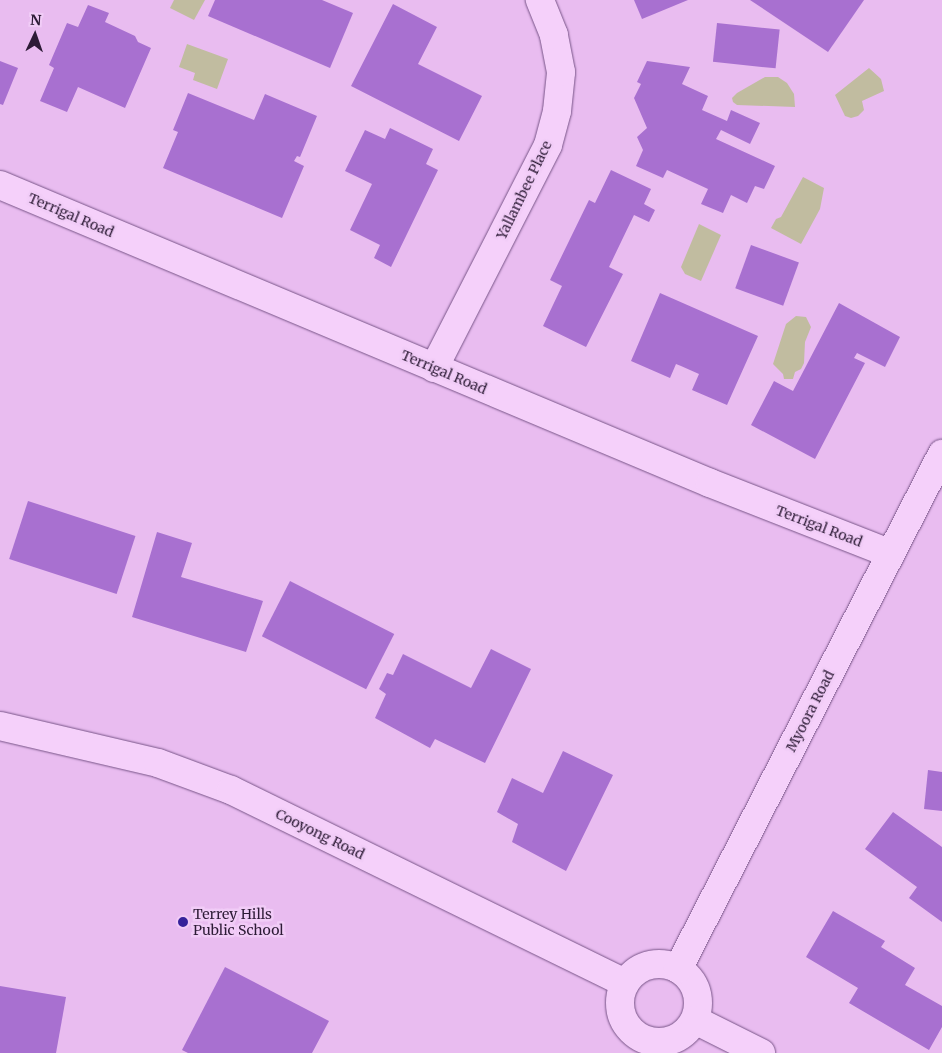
<!DOCTYPE html>
<style>
body{margin:0}
#map{position:relative;width:942px;height:1053px;overflow:hidden;background:#e9bcf0;font-family:Merriweather,serif}
div>[style]{position:absolute}
.water>*{inset:0;background:#c1bca0}
.building>*{inset:0;background:#a870d0;transform-origin:0 0}
.roads{filter:drop-shadow(0 0 1px #785588) drop-shadow(0 0 1px #785588)}
.minor>*{height:28px;margin:-14px;padding:0 14px;transform-origin:14px;border-radius:14px;background:#f5d0fa}
.minor>.ring{margin:-14px;padding:0;box-sizing:content-box;background:none;border:28px solid #f5d0fa;border-radius:50%}
.dots>*{width:14px;height:14px;translate:-50% -50%;box-sizing:border-box;border:2px solid #f1ccf7;border-radius:50%}
span{translate:-50% -50%;white-space:nowrap;text-align:center;line-height:1.15;-webkit-text-stroke:5px #f1ccf7;paint-order:stroke}
.street-label{font-size:14px;color:#2d1b36}
.poi-label{font-size:14px;color:#2d1b36}
.left{translate:0 -50%;text-align:left}
.north{position:absolute;left:10px;top:10px;width:50px;height:50px;-webkit-text-stroke:4px #f1ccf7;paint-order:stroke;rotate:3deg;font-size:14px;font-weight:700;line-height:20px;text-align:center;color:#2d1b36}
.north::after{content:'';display:block;margin:auto;width:18px;height:22px;background:#2d1b36;clip-path:polygon(50% 0,100% 100%,50% 72%,0 100%)}
</style>
<div id="map">
<div class="water">
<i style="clip-path:polygon(174px 0,205px 0,194px 20px,170px 8px)"></i>
<i style="clip-path:polygon(187px 44px,228px 59px,217px 89px,193px 80px,195px 73px,179px 67px)"></i>
<i style="clip-path:polygon(869px 68px,881px 79px,884px 91px,862px 101px,864px 110px,858px 116px,851px 118px,845px 116px,835px 95px)"></i>
<i style="clip-path:polygon(765px 77px,778px 77px,787px 83px,794px 94px,795px 107px,737px 105px,733px 102px,732px 98px,737px 93px)"></i>
<i style="clip-path:polygon(803px 177px,824px 188px,820px 209px,801px 244px,771px 228px,776px 219px,781px 217px)"></i>
<i style="clip-path:polygon(699px 224px,721px 235px,701px 281px,685px 274px,681px 267px)"></i>
<i style="clip-path:polygon(796px 316px,806px 317px,811px 327px,805px 342px,804px 363px,801px 369px,795px 372px,793px 379px,784px 379px,783px 374px,773px 364px,786px 324px)"></i>
</div>
<div class="building">
<i style="clip-path:polygon(215px 0,322px 0,353px 13px,330px 68px,208px 16px)"></i>
<i style="clip-path:polygon(634px 0,688px 0,642px 19px)"></i>
<i style="clip-path:polygon(750px 0,864px 0,828px 52px)"></i>
<i style="clip-path:polygon(393px 4px,437px 27px,418px 64px,482px 96px,459px 141px,351px 86px)"></i>
<i style="clip-path:polygon(88px 5px,109px 13px,105px 22px,135px 36px,138px 42px,151px 48px,125px 108px,78px 87px,67px 112px,40px 101px,54px 68px,49px 65px,67px 23px,78px 27px)"></i>
<i style="left:717px;top:23px;width:63px;height:39px;rotate:6deg"></i>
<i style="clip-path:polygon(0 61px,18px 68px,3px 105px,0 104px)"></i>
<i style="clip-path:polygon(647px 61px,690px 67px,682px 84px,708px 96px,702px 110px,727px 121px,731px 110px,760px 123px,750px 144px,721px 130px,716px 139px,775px 166px,764px 189px,755px 186px,747px 203px,731px 195px,723px 213px,701px 204px,708px 189px,667px 170px,663px 178px,636px 166px,643px 150px,637px 137px,647px 128px,634px 98px,641px 84px,637px 82px)"></i>
<i style="clip-path:polygon(188px 93px,254px 120px,265px 94px,317px 116px,300px 157px,297px 156px,294px 161px,304px 166px,282px 218px,163px 168px,178px 132px,173px 130px)"></i>
<i style="clip-path:polygon(390px 128px,433px 149px,426px 164px,438px 170px,391px 267px,374px 258px,380px 245px,350px 230px,372px 184px,345px 171px,365px 130px,385px 139px)"></i>
<i style="clip-path:polygon(611px 170px,651px 189px,644px 204px,655px 210px,649px 222px,634px 215px,609px 267px,623px 274px,586px 347px,543px 326px,562px 286px,550px 280px,589px 200px,595px 203px)"></i>
<i style="left:751px;top:245px;width:51px;height:46px;rotate:20deg"></i>
<i style="clip-path:polygon(660px 293px,758px 336px,727px 405px,692px 390px,699px 374px,681px 366px,676px 364px,670px 378px,631px 361px)"></i>
<i style="clip-path:polygon(839px 303px,900px 337px,885px 367px,857px 353px,854px 358px,865px 363px,815px 459px,751px 425px,774px 381px,793px 391px)"></i>
<i style="left:28px;top:501px;width:113px;height:61px;rotate:18deg"></i>
<i style="clip-path:polygon(157px 532px,192px 543px,181px 577px,263px 601px,246px 652px,132px 617px)"></i>
<i style="left:290px;top:581px;width:117px;height:62px;rotate:27deg"></i>
<i style="clip-path:polygon(491px 649px,531px 669px,485px 763px,435px 739px,430px 748px,375px 718px,386px 694px,379px 689px,387px 673px,393px 675px,403px 654px,471px 688px)"></i>
<i style="clip-path:polygon(563px 751px,613px 775px,566px 871px,512px 842px,518px 824px,497px 812px,512px 778px,543px 793px)"></i>
<i style="clip-path:polygon(928px 770px,942px 772px,942px 811px,924px 809px)"></i>
<i style="clip-path:polygon(893px 812px,942px 847px,942px 922px,909px 898px,917px 887px,865px 849px)"></i>
<i style="clip-path:polygon(833px 911px,885px 941px,881px 947px,915px 968px,905px 985px,942px 1006px,942px 1027px,929px 1050px,849px 1003px,858px 988px,806px 957px)"></i>
<i style="clip-path:polygon(225px 967px,329px 1021px,312px 1053px,188px 1053px,182px 1050px)"></i>
<i style="clip-path:polygon(0 986px,66px 997px,56px 1053px,0 1053px)"></i>
</div>
<div class="roads">
<div class="minor">
<i style="left:0;top:185px;width:770px;rotate:22.77deg"></i>
<i style="left:710px;top:483px;width:194px;rotate:21.4deg"></i>
<i style="left:434px;top:368px;width:250px;rotate:-62.9deg"></i>
<i style="left:548px;top:145px;width:35px;rotate:-75deg"></i>
<i style="left:557px;top:111px;width:39px;rotate:-84deg"></i>
<i style="left:561px;top:72px;width:38px;rotate:-101deg"></i>
<i style="left:554px;top:35px;width:38px;rotate:-112deg"></i>
<i style="left:0;top:726px;width:162px;rotate:13.2deg"></i>
<i style="left:158px;top:763px;width:78px;rotate:20.3deg"></i>
<i style="left:231px;top:790px;width:439px;rotate:26.1deg"></i>
<i class="ring" style="left:620px;top:964px;width:50px;height:50px"></i>
<i style="left:678px;top:969px;width:579px;rotate:-62.86deg"></i>
<i style="left:695px;top:1020px;width:74px;rotate:26.6deg"></i>
</div>
</div>
<div class="dots">
<i style="left:183px;top:922px;background:#35229a"></i>
</div>
<div class="street-label">
<span style="left:524px;top:190px;rotate:-64deg">Yallambee Place</span>
<span style="left:71px;top:215px;rotate:23deg">Terrigal Road</span>
<span style="left:444px;top:372px;rotate:23deg">Terrigal Road</span>
<span style="left:819px;top:526px;rotate:21deg">Terrigal Road</span>
<span style="left:810px;top:711px;rotate:-63deg">Myoora Road</span>
<span style="left:320px;top:834px;rotate:26deg">Cooyong Road</span>
</div>
<div class="poi-label">
<span class="left" style="left:193px;top:922px">Terrey Hills<br>Public School</span>
</div>
<div class="north">N</div>
</div>
